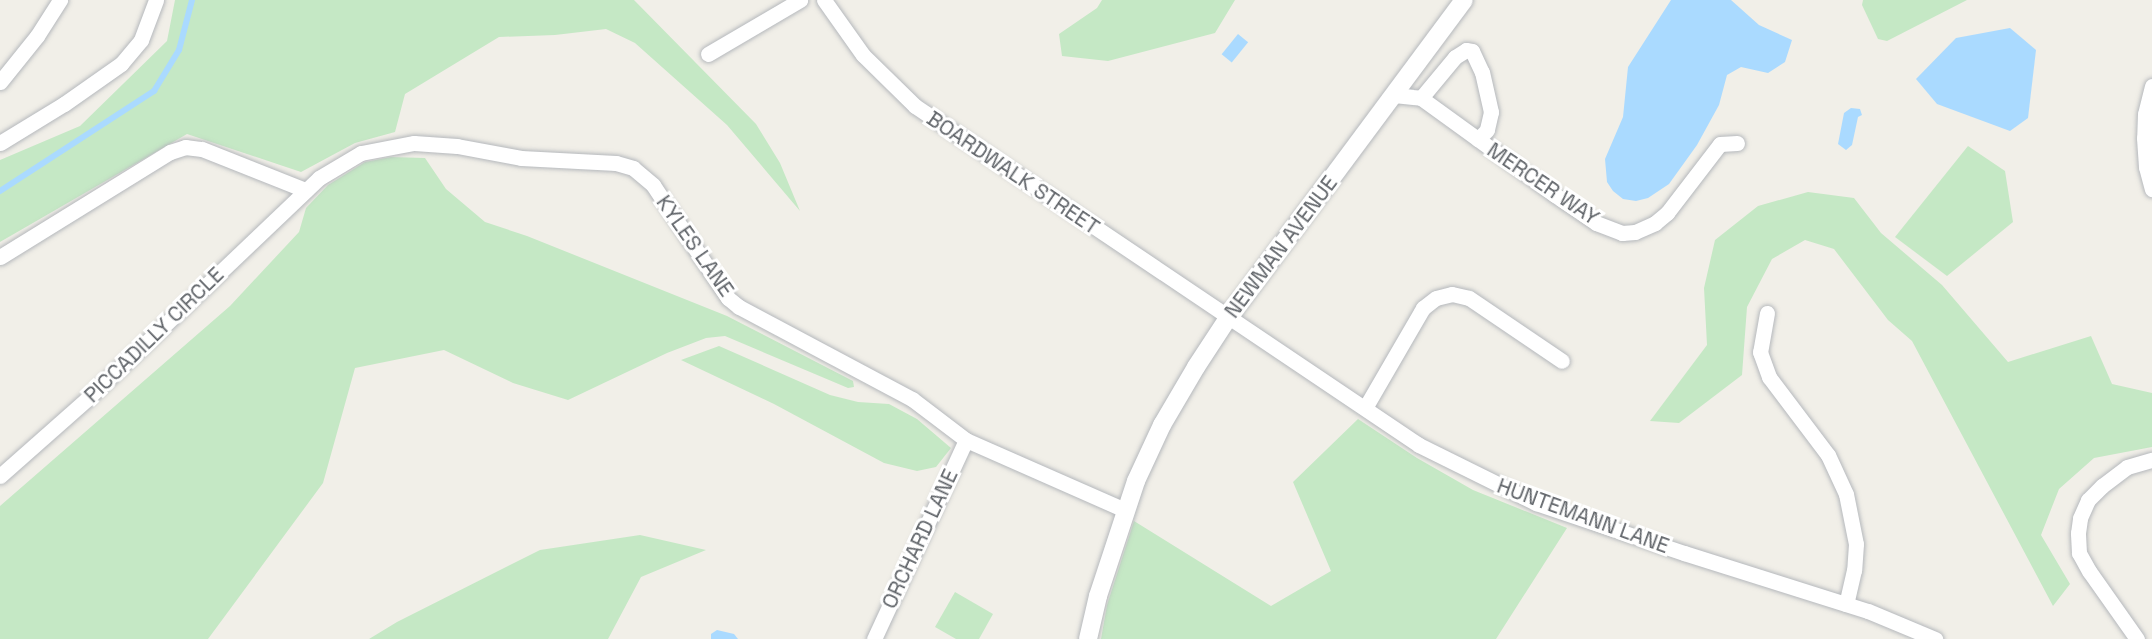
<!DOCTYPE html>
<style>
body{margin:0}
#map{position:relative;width:2152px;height:639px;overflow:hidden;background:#f1efe8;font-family:"Space Grotesk",sans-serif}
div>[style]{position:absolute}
.green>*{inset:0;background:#c5e8c5}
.water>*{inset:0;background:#aadaff;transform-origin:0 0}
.stream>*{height:6px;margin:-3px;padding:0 3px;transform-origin:3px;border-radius:3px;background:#aadaff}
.roads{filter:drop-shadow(0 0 2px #b5b8bc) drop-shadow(0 0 2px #b5b8bc)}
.minor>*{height:15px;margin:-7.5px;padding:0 7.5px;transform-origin:7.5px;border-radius:7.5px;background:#fff}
.tertiary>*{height:18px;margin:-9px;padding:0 9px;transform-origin:9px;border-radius:9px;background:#fff}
span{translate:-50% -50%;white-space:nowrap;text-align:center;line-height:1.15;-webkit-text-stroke:6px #fff;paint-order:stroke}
.street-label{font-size:21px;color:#5f6368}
</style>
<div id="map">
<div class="green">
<i style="clip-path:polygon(175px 0,634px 0,756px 124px,780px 163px,800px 211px,727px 125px,635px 43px,606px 29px,555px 35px,499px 37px,405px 94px,395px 132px,355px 143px,301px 172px,187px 134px,0 242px,0 160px,80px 126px,167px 41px)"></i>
<i style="clip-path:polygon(1102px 0,1235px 0,1215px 33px,1108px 61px,1062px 56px,1059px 34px,1097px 8px)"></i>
<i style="clip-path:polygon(1863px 0,1967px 0,1887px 41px,1878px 39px,1862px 5px)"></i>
<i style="clip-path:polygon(1968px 146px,2005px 171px,2013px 222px,1947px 276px,1895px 237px)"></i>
<i style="clip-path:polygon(391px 157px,425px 158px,446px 189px,485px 222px,527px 236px,727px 316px,853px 381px,854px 387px,848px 388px,725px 336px,706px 338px,667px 353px,568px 400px,513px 383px,444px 350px,355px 368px,323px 483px,208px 639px,0 639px,0 506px,230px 306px,299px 232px,306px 208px,328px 185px,365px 162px)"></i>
<i style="clip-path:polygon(1808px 192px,1854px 198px,1881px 233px,1942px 285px,2008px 362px,2091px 336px,2112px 384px,2152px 393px,2152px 447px,2094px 458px,2059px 489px,2041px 535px,2070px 584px,2053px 606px,1912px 341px,1888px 320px,1834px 249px,1805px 240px,1772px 259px,1747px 307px,1742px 375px,1679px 423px,1650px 421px,1707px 345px,1704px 288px,1715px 240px,1758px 206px)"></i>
<i style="clip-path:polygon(719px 346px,830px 395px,858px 402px,889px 404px,917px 419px,951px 448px,936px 467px,917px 471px,884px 463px,774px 404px,681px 360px)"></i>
<i style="clip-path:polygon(1358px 419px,1417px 458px,1473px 490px,1567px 528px,1496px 639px,1101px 639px,1107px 605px,1134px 521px,1271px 606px,1331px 571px,1293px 482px)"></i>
<i style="clip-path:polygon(640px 535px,706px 550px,641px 577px,608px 639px,369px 639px,397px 622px,540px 550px)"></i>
<i style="clip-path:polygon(955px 592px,993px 614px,979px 639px,956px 639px,935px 627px)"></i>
</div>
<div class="water">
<i style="clip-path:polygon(1671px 0,1731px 0,1759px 25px,1792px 40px,1785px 62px,1768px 73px,1741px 67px,1727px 75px,1719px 105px,1697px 145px,1669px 184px,1648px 198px,1636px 201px,1623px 199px,1613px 191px,1607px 182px,1605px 159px,1623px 117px,1628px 67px)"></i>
<i style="clip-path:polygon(2010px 28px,2036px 50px,2028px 118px,2010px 131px,1937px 104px,1916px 79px,1956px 38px)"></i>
<i style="left:1238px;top:34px;width:13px;height:26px;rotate:39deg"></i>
<i style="clip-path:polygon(1851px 108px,1860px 109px,1862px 115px,1858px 117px,1852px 145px,1846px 150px,1838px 144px,1844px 113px)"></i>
<i style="clip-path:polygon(717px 630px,734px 634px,738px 639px,711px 639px,711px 634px)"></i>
</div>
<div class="stream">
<i style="left:0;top:191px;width:184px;rotate:-33deg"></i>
<i style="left:154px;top:91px;width:48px;rotate:-58.6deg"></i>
<i style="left:179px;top:50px;width:52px;rotate:-75.4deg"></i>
</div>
<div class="roads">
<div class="minor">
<i style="left:824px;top:0;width:67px;rotate:54.7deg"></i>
<i style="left:863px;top:55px;width:73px;rotate:44.4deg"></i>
<i style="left:915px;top:106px;width:607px;rotate:33.93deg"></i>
<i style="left:1419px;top:445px;width:131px;rotate:26.4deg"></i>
<i style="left:1536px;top:503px;width:156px;rotate:18.7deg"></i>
<i style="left:1684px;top:553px;width:193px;rotate:17.5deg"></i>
<i style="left:1868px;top:611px;width:73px;rotate:22.7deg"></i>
<i style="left:708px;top:54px;width:107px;rotate:-30.4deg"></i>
<i style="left:0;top:82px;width:59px;rotate:-51.2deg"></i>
<i style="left:37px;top:36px;width:43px;rotate:-57.4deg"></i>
<i style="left:2152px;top:86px;width:29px;rotate:104deg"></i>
<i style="left:2145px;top:114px;width:24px;rotate:92deg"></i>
<i style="left:2144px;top:138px;width:29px;rotate:86deg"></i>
<i style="left:2146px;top:167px;width:23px;rotate:75deg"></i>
<i style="left:1394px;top:95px;width:27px;rotate:6deg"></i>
<i style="left:1421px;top:98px;width:165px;rotate:35.9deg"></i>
<i style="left:1555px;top:195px;width:50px;rotate:34.3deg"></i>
<i style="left:1596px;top:223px;width:28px;rotate:21deg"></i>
<i style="left:1622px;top:233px;width:13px;rotate:-4deg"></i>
<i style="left:1635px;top:232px;width:22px;rotate:-24deg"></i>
<i style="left:1655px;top:223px;width:16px;rotate:-40deg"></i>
<i style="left:1667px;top:213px;width:87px;rotate:-52.5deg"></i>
<i style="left:1720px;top:144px;width:17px;rotate:-3deg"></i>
<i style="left:1421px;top:98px;width:53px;rotate:-50.3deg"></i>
<i style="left:1455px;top:57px;width:13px;rotate:-32deg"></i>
<i style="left:1466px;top:50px;width:6px;rotate:9deg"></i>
<i style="left:1472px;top:51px;width:23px;rotate:65deg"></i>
<i style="left:1482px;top:72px;width:41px;rotate:77.3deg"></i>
<i style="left:1491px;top:112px;width:18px;rotate:103deg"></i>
<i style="left:1487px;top:130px;width:13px;rotate:135deg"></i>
<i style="left:0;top:143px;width:75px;rotate:-31.4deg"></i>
<i style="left:64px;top:104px;width:70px;rotate:-35.1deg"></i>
<i style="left:121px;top:64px;width:31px;rotate:-50deg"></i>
<i style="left:141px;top:40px;width:43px;rotate:-69.4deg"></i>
<i style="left:0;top:257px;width:200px;rotate:-31.7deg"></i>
<i style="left:170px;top:152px;width:16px;rotate:-18deg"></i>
<i style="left:185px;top:147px;width:17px;rotate:7deg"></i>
<i style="left:202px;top:149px;width:111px;rotate:21.7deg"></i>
<i style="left:1767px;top:313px;width:40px;rotate:100deg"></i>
<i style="left:1760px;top:352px;width:27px;rotate:70deg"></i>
<i style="left:1769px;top:377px;width:98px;rotate:52.9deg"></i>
<i style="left:1828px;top:455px;width:43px;rotate:65.2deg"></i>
<i style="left:1846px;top:494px;width:51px;rotate:78.7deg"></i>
<i style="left:1856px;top:544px;width:26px;rotate:94deg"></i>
<i style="left:1854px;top:570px;width:35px;rotate:103deg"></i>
<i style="left:1365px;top:408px;width:116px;rotate:-59.9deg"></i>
<i style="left:1423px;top:308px;width:16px;rotate:-38deg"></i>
<i style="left:1436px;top:298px;width:16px;rotate:-14deg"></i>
<i style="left:1452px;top:294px;width:17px;rotate:13deg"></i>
<i style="left:1469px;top:298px;width:112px;rotate:34.1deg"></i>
<i style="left:0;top:476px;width:116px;rotate:-41.5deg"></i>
<i style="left:87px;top:399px;width:320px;rotate:-43.6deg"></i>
<i style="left:319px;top:178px;width:49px;rotate:-30.8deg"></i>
<i style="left:361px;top:153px;width:54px;rotate:-10.7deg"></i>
<i style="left:414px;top:143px;width:43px;rotate:4deg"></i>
<i style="left:457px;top:146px;width:65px;rotate:10.6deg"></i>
<i style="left:521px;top:158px;width:95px;rotate:3deg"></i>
<i style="left:616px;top:163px;width:18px;rotate:16deg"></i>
<i style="left:633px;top:168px;width:26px;rotate:40deg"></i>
<i style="left:653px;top:185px;width:136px;rotate:56.4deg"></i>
<i style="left:728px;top:298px;width:14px;rotate:39deg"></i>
<i style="left:739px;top:307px;width:196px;rotate:28deg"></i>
<i style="left:912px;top:399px;width:68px;rotate:37.2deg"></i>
<i style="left:966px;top:440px;width:174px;rotate:23.8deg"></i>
<i style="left:874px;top:639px;width:219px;rotate:-65.2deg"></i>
<i style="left:2137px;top:639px;width:83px;rotate:-125.2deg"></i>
<i style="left:2089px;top:571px;width:21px;rotate:-119deg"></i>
<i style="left:2079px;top:553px;width:20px;rotate:-93deg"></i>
<i style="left:2078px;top:533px;width:15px;rotate:-82deg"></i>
<i style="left:2080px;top:518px;width:20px;rotate:-66deg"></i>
<i style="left:2088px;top:500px;width:20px;rotate:-45deg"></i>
<i style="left:2102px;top:486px;width:31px;rotate:-37deg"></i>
<i style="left:2127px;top:467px;width:26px;rotate:-16deg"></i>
</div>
<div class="tertiary">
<i style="left:1088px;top:639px;width:44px;rotate:-76.9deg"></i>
<i style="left:1098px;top:596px;width:121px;rotate:-71.7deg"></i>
<i style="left:1136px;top:481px;width:62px;rotate:-65.1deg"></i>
<i style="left:1162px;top:425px;width:67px;rotate:-59.6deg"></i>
<i style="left:1196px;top:367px;width:62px;rotate:-56.8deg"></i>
<i style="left:1230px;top:315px;width:392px;rotate:-53.4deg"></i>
</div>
</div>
<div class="street-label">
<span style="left:1013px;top:173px;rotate:34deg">BOARDWALK STREET</span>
<span style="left:1543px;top:184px;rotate:34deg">MERCER WAY</span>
<span style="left:695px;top:246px;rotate:55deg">KYLES LANE</span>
<span style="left:1281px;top:247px;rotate:-53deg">NEWMAN AVENUE</span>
<span style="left:154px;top:335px;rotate:-44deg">PICCADILLY CIRCLE</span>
<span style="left:1583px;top:516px;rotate:20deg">HUNTEMANN LANE</span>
<span style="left:920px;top:539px;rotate:-65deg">ORCHARD LANE</span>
</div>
</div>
